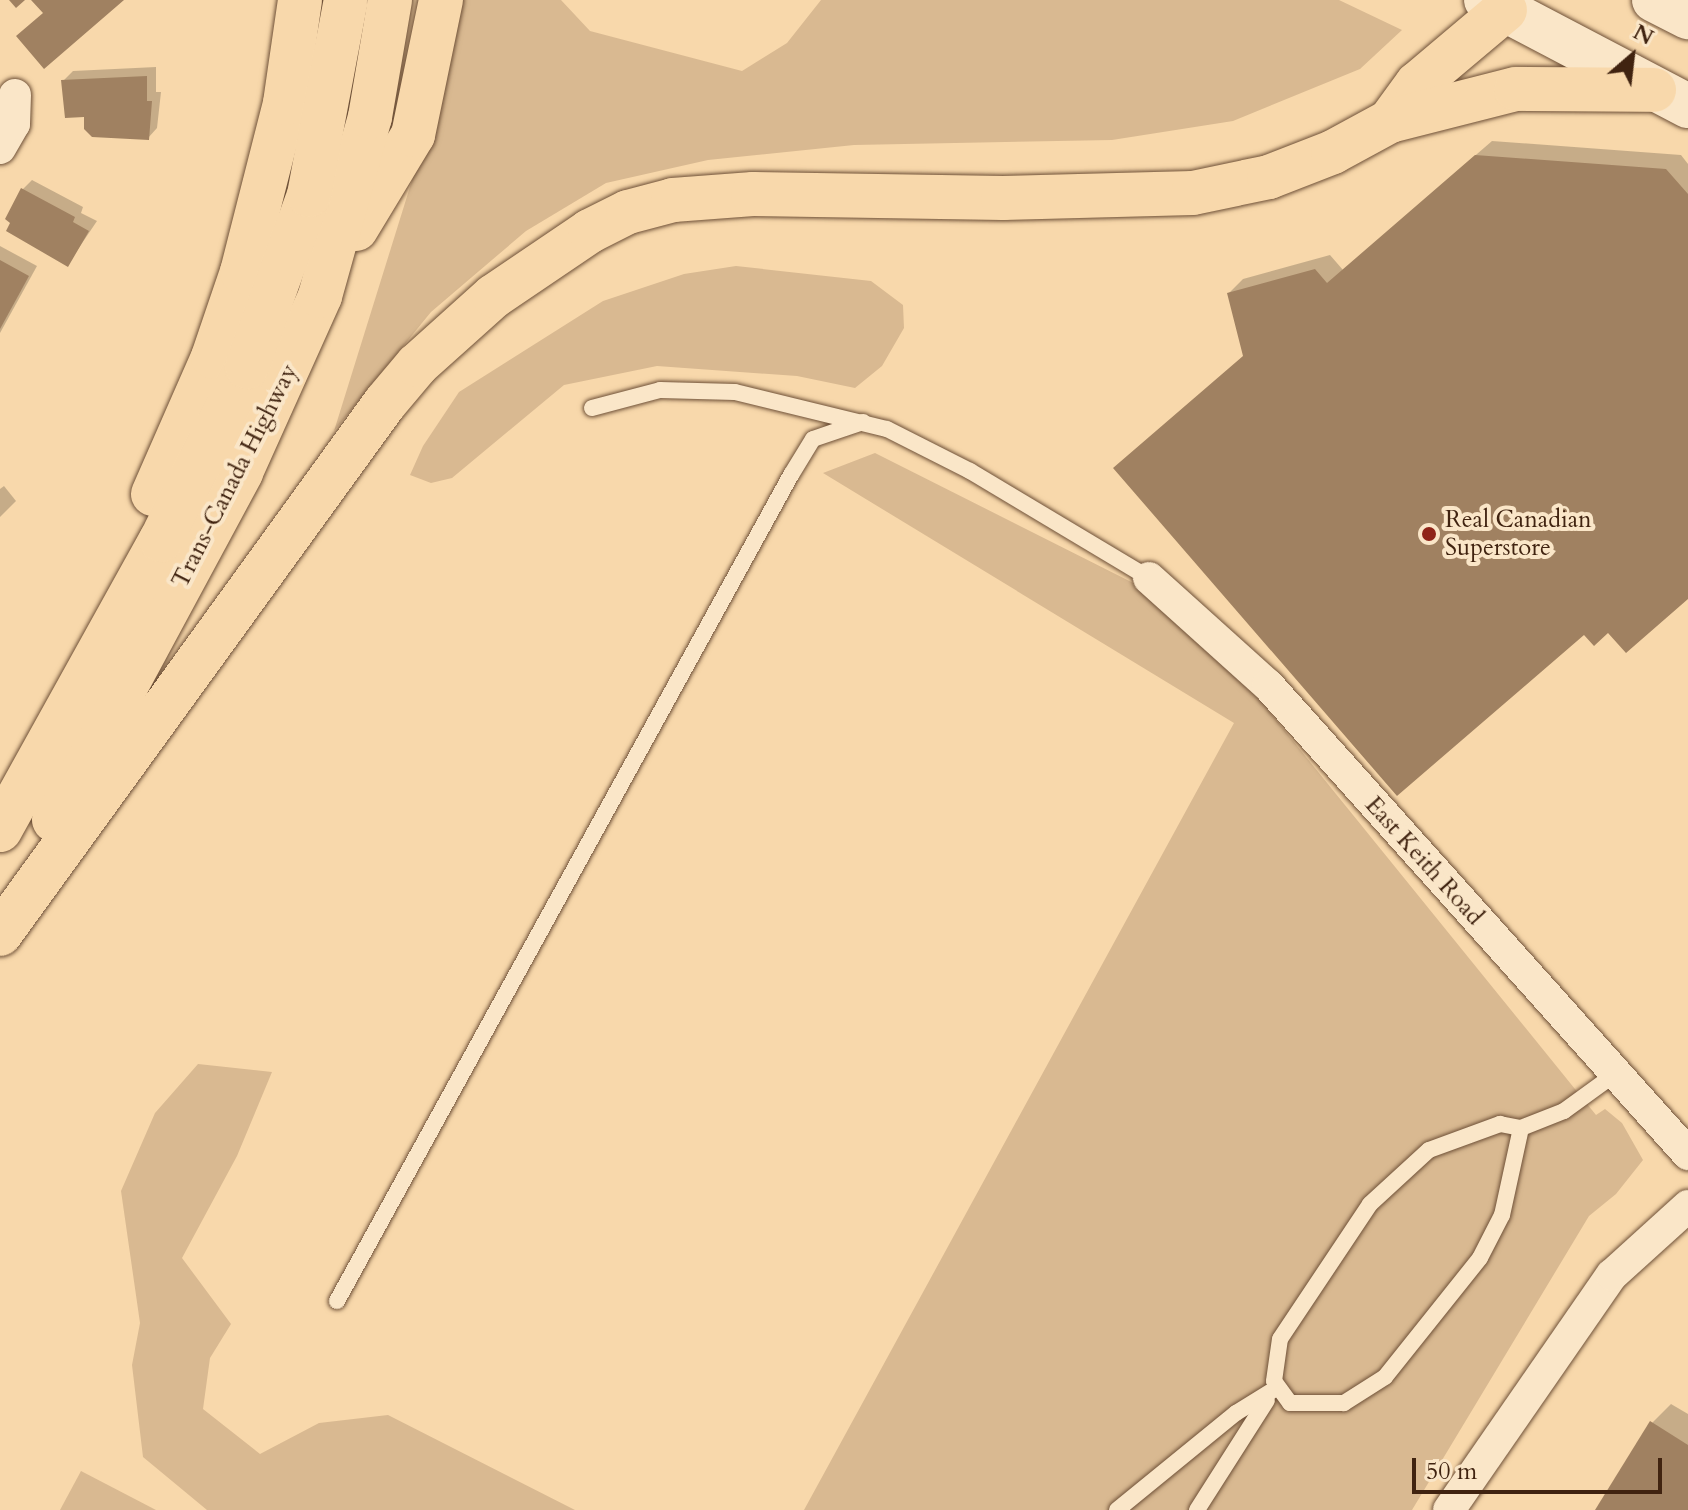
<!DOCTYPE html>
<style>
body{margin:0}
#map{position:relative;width:1688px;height:1510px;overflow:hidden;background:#f8d8ab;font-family:Cardo,serif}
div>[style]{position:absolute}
.green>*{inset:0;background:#d9b991}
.shadow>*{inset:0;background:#0003}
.building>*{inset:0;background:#a08161}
.roads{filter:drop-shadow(0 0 2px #6e5037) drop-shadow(0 0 2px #6e5037)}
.service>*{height:16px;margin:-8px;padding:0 8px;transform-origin:8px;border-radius:8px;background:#fae6c8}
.minor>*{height:32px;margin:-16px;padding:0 16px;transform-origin:16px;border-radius:16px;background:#fae6c8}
.secondary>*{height:44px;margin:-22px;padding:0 22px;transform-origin:22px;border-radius:22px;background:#fae6c8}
.motorway>*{height:44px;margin:-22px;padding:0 22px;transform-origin:22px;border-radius:22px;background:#f8d8ab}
.dots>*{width:22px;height:22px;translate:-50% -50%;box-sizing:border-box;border:4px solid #fae6c8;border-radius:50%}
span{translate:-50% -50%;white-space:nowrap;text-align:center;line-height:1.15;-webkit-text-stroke:8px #fae6c8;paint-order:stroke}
.street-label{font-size:24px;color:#402310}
.poi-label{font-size:24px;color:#402310}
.left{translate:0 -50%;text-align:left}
.north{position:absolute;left:1592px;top:16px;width:80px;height:80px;-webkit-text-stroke:6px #fae6c8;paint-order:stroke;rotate:28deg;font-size:22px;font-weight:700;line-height:32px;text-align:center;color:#402310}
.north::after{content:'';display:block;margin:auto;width:28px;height:36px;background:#402310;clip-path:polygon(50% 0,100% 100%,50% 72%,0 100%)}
.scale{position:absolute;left:1412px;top:1458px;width:250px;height:36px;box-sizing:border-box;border:4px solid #402310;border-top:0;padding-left:10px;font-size:24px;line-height:28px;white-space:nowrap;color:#402310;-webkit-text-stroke:6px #fae6c8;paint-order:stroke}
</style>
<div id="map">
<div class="green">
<i style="clip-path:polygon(460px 0,561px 0,590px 31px,742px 71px,787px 43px,821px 0,1339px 0,1402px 30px,1360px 69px,1233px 121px,1112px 140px,854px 145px,708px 160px,606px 183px,526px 231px,431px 312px,334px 431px,428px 129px)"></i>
<i style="clip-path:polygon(736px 266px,871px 281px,903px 305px,904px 328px,882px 366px,855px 388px,797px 376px,657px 366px,564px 385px,452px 478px,431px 483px,410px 475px,423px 446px,459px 392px,603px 301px,684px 274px)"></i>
<i style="clip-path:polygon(875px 453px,1187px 610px,1596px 1115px,1605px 1109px,1622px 1123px,1643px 1160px,1616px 1194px,1589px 1216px,1412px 1510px,804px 1510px,1234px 723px,823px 473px)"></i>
<i style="clip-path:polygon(198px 1064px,272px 1072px,237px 1156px,182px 1258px,231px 1324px,210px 1358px,203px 1409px,260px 1454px,319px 1423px,388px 1415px,575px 1510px,207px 1510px,143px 1457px,132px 1365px,140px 1323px,121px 1191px,155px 1113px)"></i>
<i style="clip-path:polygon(81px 1471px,156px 1510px,60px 1510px)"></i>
</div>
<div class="shadow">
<i style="clip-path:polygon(156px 67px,156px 92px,161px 92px,157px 128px,148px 138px,86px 115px,64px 80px,73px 71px)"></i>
<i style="clip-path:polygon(1492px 141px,1681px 155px,1688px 164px,1688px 597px,1609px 630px,1245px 355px,1229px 293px,1243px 279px,1330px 255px,1343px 270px)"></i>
<i style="clip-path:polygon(32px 180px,83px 207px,81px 213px,97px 221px,68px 264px,13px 222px,23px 189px)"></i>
<i style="clip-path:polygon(0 246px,37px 266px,0 333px)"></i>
<i style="clip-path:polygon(4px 486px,16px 501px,0 517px,0 489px)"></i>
<i style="clip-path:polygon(1671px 1404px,1688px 1414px,1688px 1510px,1597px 1510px,1652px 1423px)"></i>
</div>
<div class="building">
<i style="clip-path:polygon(9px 0,25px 0,16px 8px)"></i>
<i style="clip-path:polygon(31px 0,124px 0,44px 69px,16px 36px,43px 13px)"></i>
<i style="clip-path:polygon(147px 76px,147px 101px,152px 101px,149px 140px,92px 137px,84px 129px,84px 117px,65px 118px,61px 80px)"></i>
<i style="clip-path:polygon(1475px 155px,1666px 169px,1688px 194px,1688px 599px,1626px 653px,1608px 633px,1594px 646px,1584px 635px,1397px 796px,1113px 468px,1243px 356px,1227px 293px,1315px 269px,1327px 283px)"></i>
<i style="clip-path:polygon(21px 188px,75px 217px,73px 222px,89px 231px,68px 267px,6px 231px,10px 223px,5px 219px)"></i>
<i style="clip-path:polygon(0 260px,29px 276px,0 329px)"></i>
<i style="clip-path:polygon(1650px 1421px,1688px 1445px,1688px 1510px,1595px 1510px)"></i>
</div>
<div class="roads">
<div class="service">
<i style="left:592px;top:408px;width:70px;rotate:-14.8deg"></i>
<i style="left:660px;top:390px;width:75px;rotate:1.5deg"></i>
<i style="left:735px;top:392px;width:156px;rotate:13.7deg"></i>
<i style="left:887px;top:429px;width:93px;rotate:26.8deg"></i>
<i style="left:970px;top:471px;width:209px;rotate:30.9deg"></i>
<i style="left:1521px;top:1128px;width:89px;rotate:102.3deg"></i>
<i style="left:1502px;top:1215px;width:48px;rotate:117.1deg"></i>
<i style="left:1480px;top:1258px;width:152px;rotate:128.6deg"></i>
<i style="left:1385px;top:1377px;width:49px;rotate:147.6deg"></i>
<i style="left:1344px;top:1403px;width:54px;rotate:180deg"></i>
<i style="left:1290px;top:1403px;width:27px;rotate:-126deg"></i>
<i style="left:1274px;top:1381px;width:42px;rotate:-81.9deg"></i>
<i style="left:1280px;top:1339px;width:162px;rotate:-56.3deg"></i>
<i style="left:1370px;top:1204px;width:80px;rotate:-42.5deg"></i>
<i style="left:1429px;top:1150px;width:76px;rotate:-20.1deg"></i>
<i style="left:1500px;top:1124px;width:21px;rotate:11deg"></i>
<i style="left:1521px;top:1128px;width:46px;rotate:-21.6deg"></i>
<i style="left:1564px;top:1111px;width:63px;rotate:-36deg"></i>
<i style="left:337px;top:1301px;width:943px;rotate:-61.21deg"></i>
<i style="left:791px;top:475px;width:42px;rotate:-58.6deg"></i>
<i style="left:813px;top:439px;width:53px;rotate:-18.8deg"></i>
<i style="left:1117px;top:1510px;width:154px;rotate:-39.2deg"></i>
<i style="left:1236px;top:1413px;width:49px;rotate:-31.8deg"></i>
<i style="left:1197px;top:1510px;width:130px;rotate:-57.5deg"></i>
</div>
<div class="minor">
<i style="left:0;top:148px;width:28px;rotate:-60deg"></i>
<i style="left:14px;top:124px;width:29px;rotate:-88deg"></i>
<i style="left:1149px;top:578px;width:160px;rotate:42deg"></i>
<i style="left:1268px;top:685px;width:630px;rotate:48.15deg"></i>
<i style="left:1449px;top:1510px;width:286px;rotate:-55.3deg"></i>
<i style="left:1612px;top:1275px;width:103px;rotate:-42.2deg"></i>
</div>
<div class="secondary">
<i style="left:1486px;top:0;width:228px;rotate:27.7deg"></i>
<i style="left:1654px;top:0;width:38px;rotate:27deg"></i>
</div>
<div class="motorway">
<i style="left:1390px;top:121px;width:46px;rotate:-53.9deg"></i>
<i style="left:1417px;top:84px;width:115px;rotate:-40.1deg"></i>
<i style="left:356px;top:229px;width:110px;rotate:-58.8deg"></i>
<i style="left:413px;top:135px;width:138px;rotate:-78.3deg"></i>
<i style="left:153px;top:494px;width:150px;rotate:-66.3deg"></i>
<i style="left:213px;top:357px;width:90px;rotate:-71.2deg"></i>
<i style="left:242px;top:272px;width:174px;rotate:-75.7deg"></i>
<i style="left:285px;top:103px;width:104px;rotate:-81.7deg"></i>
<i style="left:54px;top:820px;width:395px;rotate:-61.7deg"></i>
<i style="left:241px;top:472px;width:193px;rotate:-65.8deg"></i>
<i style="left:320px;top:296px;width:186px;rotate:-74.4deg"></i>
<i style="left:370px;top:117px;width:119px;rotate:-80.3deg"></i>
<i style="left:0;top:830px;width:332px;rotate:-61deg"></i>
<i style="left:161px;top:540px;width:193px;rotate:-63.6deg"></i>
<i style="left:247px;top:367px;width:183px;rotate:-70.2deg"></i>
<i style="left:309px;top:195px;width:198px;rotate:-79.3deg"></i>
<i style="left:0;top:934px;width:656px;rotate:-54.06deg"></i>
<i style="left:385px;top:403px;width:50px;rotate:-49.9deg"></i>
<i style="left:417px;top:365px;width:103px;rotate:-41.9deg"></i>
<i style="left:494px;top:296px;width:116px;rotate:-34.1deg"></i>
<i style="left:590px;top:231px;width:42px;rotate:-26.6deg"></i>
<i style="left:628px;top:212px;width:47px;rotate:-14.9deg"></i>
<i style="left:673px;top:200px;width:80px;rotate:-4.3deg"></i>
<i style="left:753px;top:194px;width:250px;rotate:0.9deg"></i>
<i style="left:1003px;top:198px;width:190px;rotate:-1.5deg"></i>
<i style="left:1193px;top:193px;width:78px;rotate:-11.9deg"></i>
<i style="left:1269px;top:177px;width:69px;rotate:-21.3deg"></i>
<i style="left:1333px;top:152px;width:65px;rotate:-28.5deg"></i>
<i style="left:1390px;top:121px;width:130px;rotate:-14.3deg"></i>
<i style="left:1516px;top:89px;width:138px;rotate:0.4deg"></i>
</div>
</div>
<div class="dots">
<i style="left:1429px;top:534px;background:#8f2418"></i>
</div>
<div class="street-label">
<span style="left:235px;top:476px;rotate:-63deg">Trans-Canada Highway</span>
<span style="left:1424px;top:861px;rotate:48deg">East Keith Road</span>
</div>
<div class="poi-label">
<span class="left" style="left:1445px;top:534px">Real Canadian<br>Superstore</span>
</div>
<div class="north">N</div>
<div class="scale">50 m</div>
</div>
